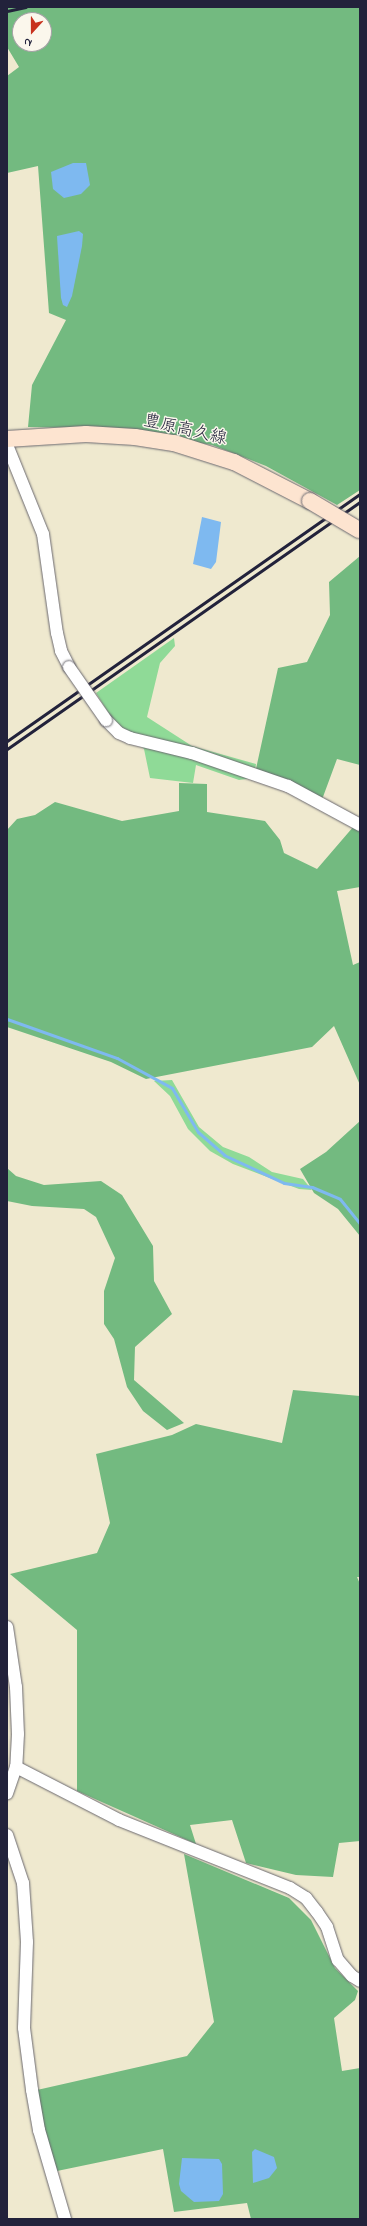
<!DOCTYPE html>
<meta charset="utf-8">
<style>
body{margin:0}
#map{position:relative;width:367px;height:2226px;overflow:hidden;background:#efe9cf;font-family:"Indie Flower","Klee One",sans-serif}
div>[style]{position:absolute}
.green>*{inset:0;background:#8fda97}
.forest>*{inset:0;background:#73ba80}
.water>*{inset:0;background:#7eb9f0}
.stream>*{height:3px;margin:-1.5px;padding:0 1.5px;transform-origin:1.5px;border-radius:1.5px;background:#7eb9f0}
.roads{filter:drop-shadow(0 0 1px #6a686f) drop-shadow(0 0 1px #6a686f)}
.street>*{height:12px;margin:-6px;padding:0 6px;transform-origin:6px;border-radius:6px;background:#fff}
.secondary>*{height:16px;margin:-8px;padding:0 8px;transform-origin:8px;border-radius:8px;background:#fde4d0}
.rail>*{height:3px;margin:-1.5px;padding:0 1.5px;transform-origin:1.5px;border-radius:1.5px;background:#22223b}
.bridges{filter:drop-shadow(0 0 1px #6a686f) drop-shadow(0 0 1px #6a686f)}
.street-bridge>*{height:12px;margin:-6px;padding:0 6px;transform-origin:6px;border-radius:6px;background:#fff}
.secondary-bridge>*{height:16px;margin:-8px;padding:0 8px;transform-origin:8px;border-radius:8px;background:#fde4d0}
span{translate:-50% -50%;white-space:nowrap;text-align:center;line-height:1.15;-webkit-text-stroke:3px #fbf7ec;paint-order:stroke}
.street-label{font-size:17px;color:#22223b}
.frame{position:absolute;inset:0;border:8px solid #22223b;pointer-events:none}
.north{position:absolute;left:12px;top:12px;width:40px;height:40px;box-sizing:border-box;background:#fbf7ec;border:1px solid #a4a2a5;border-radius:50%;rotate:201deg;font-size:11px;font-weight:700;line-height:16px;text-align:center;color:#22223b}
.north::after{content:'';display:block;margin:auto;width:14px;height:18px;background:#c8321e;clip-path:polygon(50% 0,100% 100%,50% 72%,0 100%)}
</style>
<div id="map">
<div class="green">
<i style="clip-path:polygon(174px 638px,175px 646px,160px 663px,147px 717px,192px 746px,256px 764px,254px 778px,239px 780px,196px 765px,193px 783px,150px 778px,144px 749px,111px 717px,96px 693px)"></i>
<i style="clip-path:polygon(172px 1080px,199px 1127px,223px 1147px,249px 1157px,272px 1172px,303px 1179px,312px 1190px,299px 1189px,233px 1164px,210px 1151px,188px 1129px,170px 1096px,154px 1081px)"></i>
</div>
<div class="forest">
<i style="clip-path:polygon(evenodd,7px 7px,360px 7px,360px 490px,337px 505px,266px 466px,212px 445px,150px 435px,78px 428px,28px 427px,32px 385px,66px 320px,49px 313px,38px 166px,7px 173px,7px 76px,19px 67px,7px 47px,7px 7px,20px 20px,44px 20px,44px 44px,20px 44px,20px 20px)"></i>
<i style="clip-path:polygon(360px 556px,360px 765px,337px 759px,320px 805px,254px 778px,278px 668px,307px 662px,330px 615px,329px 582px)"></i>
<i style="clip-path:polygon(179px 783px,207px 784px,207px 812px,265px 821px,280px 840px,284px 853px,317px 869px,360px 819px,360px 887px,337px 891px,353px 965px,360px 962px,360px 1085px,334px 1026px,312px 1047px,146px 1079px,111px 1062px,7px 1027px,7px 830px,17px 819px,35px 815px,55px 802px,122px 821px,179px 811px)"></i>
<i style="clip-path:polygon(360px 1121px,360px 1236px,338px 1209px,314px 1193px,300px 1169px,326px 1152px)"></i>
<i style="clip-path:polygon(7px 1168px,16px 1176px,44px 1185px,101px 1181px,122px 1195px,153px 1246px,154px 1281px,172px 1314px,135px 1347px,134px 1380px,184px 1423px,167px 1430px,143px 1411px,127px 1387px,114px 1339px,104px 1324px,104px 1291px,115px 1258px,96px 1217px,84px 1209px,32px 1206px,7px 1201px)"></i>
<i style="clip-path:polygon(293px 1390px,360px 1396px,360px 1577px,357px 1577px,360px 1584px,360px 1841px,339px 1843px,333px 1877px,296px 1875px,246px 1863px,232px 1820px,190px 1825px,196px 1844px,77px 1791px,77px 1630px,10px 1574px,97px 1553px,110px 1523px,96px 1454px,172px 1435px,196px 1424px,282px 1443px)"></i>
<i style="clip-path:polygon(184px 1854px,289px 1898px,311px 1920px,335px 1968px,358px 1991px,355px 2000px,334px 2018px,342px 2071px,360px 2068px,360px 2219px,251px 2219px,247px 2203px,174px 2212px,163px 2149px,57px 2171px,43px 2131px,37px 2090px,187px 2056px,214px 2022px)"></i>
</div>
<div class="water">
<i style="clip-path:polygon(73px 163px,86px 163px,90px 185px,81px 194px,64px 198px,53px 189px,51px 172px)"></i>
<i style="clip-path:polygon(79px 231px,83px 234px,82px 246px,72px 296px,67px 307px,63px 305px,61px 298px,57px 236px)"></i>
<i style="clip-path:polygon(202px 517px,221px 522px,216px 562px,211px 569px,193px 564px)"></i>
<i style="clip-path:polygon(255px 2149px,274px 2157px,277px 2168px,269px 2178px,253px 2183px,252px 2152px)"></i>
<i style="clip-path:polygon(182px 2158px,219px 2159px,222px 2164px,223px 2194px,219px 2201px,194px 2202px,181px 2191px,179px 2184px)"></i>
</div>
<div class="stream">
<i style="left:7px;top:1019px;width:117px;rotate:19.5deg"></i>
<i style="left:117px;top:1058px;width:63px;rotate:28.6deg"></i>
<i style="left:172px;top:1088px;width:51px;rotate:59.4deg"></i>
<i style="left:198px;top:1132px;width:35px;rotate:41deg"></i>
<i style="left:224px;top:1155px;width:66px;rotate:25deg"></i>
<i style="left:284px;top:1183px;width:28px;rotate:8deg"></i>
<i style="left:312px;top:1187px;width:30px;rotate:23deg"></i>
<i style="left:340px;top:1199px;width:32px;rotate:51deg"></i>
</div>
<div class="roads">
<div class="street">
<i style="left:7px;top:445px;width:96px;rotate:68deg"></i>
<i style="left:43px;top:534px;width:100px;rotate:82deg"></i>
<i style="left:57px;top:633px;width:18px;rotate:77deg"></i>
<i style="left:61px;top:651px;width:18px;rotate:63deg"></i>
<i style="left:106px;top:720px;width:18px;rotate:45deg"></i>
<i style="left:119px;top:733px;width:12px;rotate:24deg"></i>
<i style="left:130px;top:738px;width:64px;rotate:13.6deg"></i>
<i style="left:192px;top:753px;width:102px;rotate:19deg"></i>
<i style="left:288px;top:786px;width:82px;rotate:28.4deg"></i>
<i style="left:7px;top:1627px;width:61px;rotate:81.5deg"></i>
<i style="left:16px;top:1687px;width:47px;rotate:87.6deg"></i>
<i style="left:18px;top:1734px;width:33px;rotate:93deg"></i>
<i style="left:16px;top:1767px;width:28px;rotate:109deg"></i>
<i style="left:16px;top:1767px;width:116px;rotate:27.2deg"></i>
<i style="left:119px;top:1820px;width:184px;rotate:21.7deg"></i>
<i style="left:290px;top:1888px;width:19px;rotate:32deg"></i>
<i style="left:306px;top:1898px;width:18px;rotate:52deg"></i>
<i style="left:317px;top:1912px;width:18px;rotate:56deg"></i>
<i style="left:327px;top:1927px;width:35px;rotate:72deg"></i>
<i style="left:338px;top:1960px;width:21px;rotate:49deg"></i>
<i style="left:352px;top:1976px;width:9px;rotate:32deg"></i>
<i style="left:7px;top:1835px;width:51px;rotate:71.6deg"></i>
<i style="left:23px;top:1883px;width:59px;rotate:86.1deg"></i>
<i style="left:27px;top:1942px;width:86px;rotate:92deg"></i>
<i style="left:24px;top:2028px;width:63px;rotate:82.6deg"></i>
<i style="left:32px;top:2090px;width:41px;rotate:80.1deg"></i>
<i style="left:39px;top:2130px;width:93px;rotate:73.7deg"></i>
</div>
<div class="secondary">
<i style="left:7px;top:439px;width:79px;rotate:-3.6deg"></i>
<i style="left:86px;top:434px;width:49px;rotate:3.5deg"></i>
<i style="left:135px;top:437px;width:39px;rotate:9deg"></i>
<i style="left:174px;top:443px;width:63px;rotate:17.6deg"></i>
<i style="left:234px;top:462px;width:85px;rotate:27.2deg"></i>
</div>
</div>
<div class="rail">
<i style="left:7px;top:11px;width:19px;rotate:-12deg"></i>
<i style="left:7px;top:741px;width:431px;rotate:-35deg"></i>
<i style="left:7px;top:749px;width:431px;rotate:-35deg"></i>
</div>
<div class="bridges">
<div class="street-bridge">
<i style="left:69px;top:667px;width:65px;rotate:55.1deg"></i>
</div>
<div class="secondary-bridge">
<i style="left:310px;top:501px;width:57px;rotate:30.6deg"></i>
</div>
</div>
<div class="street-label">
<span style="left:185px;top:430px;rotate:13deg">豊原高久線</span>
</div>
<div class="frame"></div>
<div class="north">N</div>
</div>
